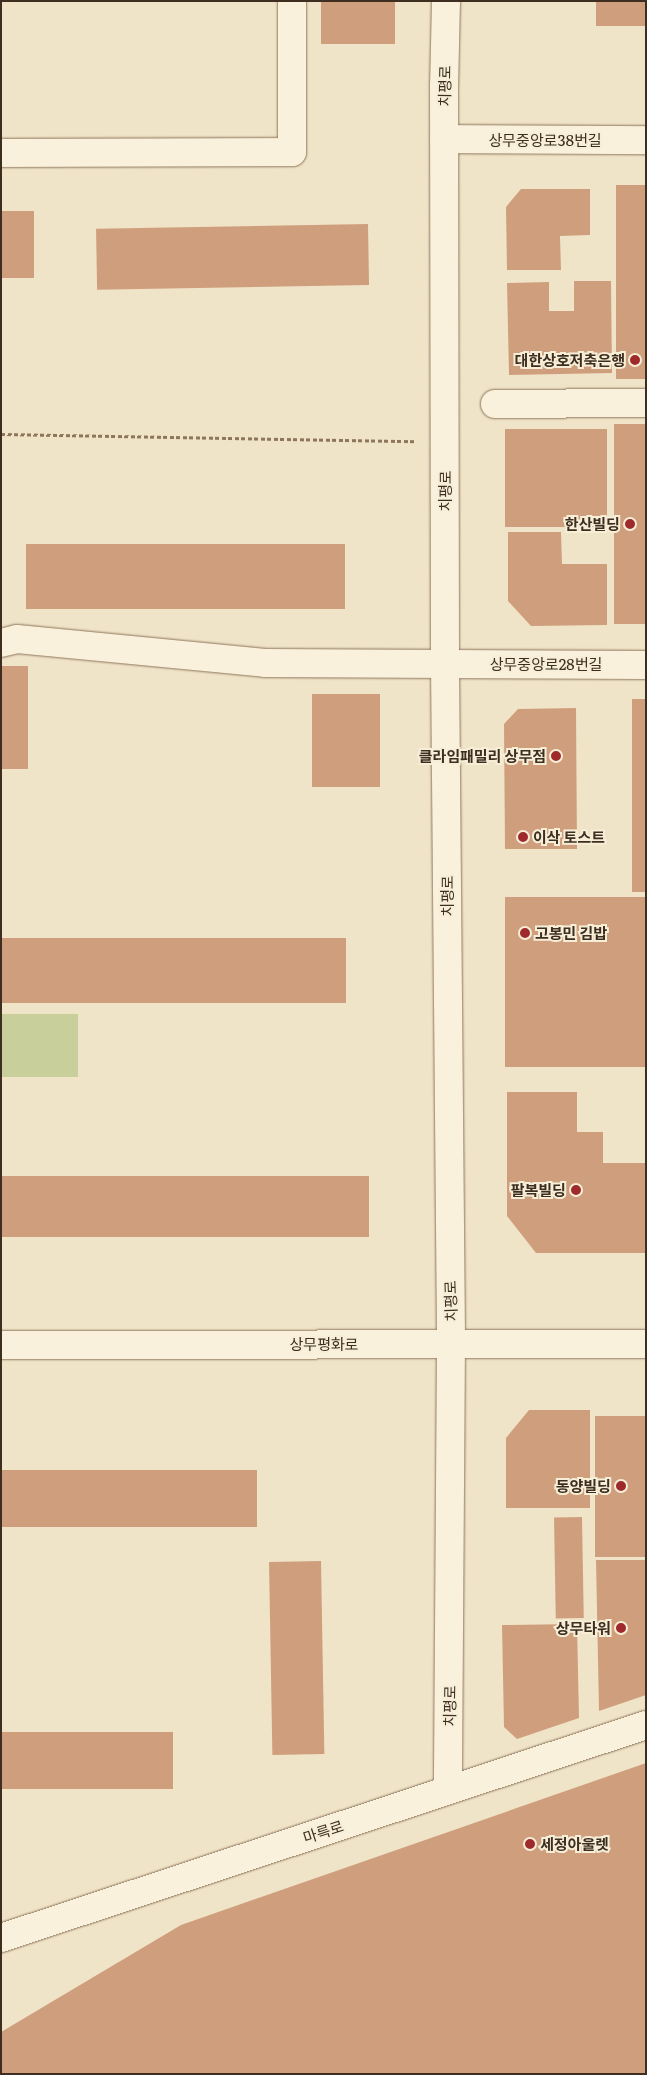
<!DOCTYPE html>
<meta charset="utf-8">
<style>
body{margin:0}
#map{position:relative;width:647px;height:2075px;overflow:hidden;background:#f0e4c8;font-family:Literata,"Noto Sans KR",serif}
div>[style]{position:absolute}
.green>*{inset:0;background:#c9cf9b;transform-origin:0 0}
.building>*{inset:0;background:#cf9f7d;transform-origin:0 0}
.path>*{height:3px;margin-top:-1.5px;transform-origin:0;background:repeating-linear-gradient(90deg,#8d765c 0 4px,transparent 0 6.5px)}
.roads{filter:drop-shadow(0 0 1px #8d765c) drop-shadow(0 0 1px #8d765c)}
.minor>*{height:28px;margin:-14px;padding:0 14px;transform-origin:14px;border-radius:14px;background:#faf1dc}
.dots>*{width:14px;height:14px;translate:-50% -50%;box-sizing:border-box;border:2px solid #f7eed8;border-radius:50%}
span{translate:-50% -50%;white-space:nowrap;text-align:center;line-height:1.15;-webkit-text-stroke:4px #f7eed8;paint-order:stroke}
.street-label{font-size:15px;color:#3d2e20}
.poi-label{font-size:15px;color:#3d2e20;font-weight:700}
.right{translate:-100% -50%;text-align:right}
.left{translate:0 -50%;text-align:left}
.frame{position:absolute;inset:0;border:2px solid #3d2e20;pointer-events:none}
</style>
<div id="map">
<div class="green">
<i style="left:78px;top:1014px;width:63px;height:77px;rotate:90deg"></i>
</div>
<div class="building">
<i style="left:321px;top:1px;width:74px;height:43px"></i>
<i style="left:596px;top:1px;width:50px;height:25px"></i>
<i style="left:616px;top:185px;width:30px;height:194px"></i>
<i style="clip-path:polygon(521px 189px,590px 189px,590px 235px,560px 236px,561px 270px,507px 270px,506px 207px)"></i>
<i style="left:1px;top:211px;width:33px;height:67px"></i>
<i style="left:368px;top:224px;width:61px;height:272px;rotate:89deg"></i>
<i style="clip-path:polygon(574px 281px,611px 281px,612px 373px,509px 375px,507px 283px,549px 282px,549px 311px,574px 311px)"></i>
<i style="left:646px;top:424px;width:200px;height:32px;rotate:90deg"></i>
<i style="left:505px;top:429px;width:102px;height:98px"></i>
<i style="clip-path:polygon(508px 532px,561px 532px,562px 564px,607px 564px,607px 625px,531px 626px,508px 601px)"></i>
<i style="left:345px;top:544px;width:65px;height:319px;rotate:90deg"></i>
<i style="left:1px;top:666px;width:27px;height:103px"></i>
<i style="left:312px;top:694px;width:68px;height:93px"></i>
<i style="left:632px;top:699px;width:14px;height:193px"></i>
<i style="clip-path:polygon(576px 708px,577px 849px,505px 849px,504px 724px,518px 709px)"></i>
<i style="left:646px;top:897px;width:170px;height:141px;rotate:90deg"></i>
<i style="left:1px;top:938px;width:345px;height:65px"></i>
<i style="clip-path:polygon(507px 1092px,577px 1092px,577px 1132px,603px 1132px,603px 1163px,646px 1163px,646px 1253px,536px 1253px,507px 1216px)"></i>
<i style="left:1px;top:1176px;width:368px;height:61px"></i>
<i style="clip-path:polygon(529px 1410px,590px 1410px,590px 1508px,506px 1508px,506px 1438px)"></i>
<i style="left:595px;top:1416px;width:51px;height:141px"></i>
<i style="left:1px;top:1470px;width:256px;height:57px"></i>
<i style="left:582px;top:1517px;width:101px;height:28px;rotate:89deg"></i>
<i style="clip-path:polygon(596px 1560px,646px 1560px,646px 1695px,599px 1711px)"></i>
<i style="left:321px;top:1561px;width:193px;height:52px;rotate:89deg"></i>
<i style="clip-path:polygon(577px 1624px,579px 1718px,517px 1739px,504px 1727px,502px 1625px)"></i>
<i style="left:1px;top:1732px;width:172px;height:57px"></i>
<i style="clip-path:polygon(646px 1763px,646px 2074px,1px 2074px,1px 2032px,181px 1925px)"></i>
</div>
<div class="path">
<i style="left:1px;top:434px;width:415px;rotate:1deg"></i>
</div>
<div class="roads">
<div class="minor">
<i style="left:446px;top:1px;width:85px;rotate:91.3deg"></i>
<i style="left:444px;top:86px;width:578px;rotate:89.9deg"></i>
<i style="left:445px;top:664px;width:679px;rotate:89.49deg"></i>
<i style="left:451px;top:1343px;width:447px;rotate:90.4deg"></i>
<i style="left:444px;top:139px;width:202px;rotate:0.3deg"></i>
<i style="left:1px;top:153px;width:291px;rotate:-0.2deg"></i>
<i style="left:292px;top:152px;width:151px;rotate:-90deg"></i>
<i style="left:495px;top:404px;width:151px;rotate:-0.4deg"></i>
<i style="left:1px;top:643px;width:16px;rotate:-14deg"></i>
<i style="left:17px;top:639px;width:249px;rotate:5.5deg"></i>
<i style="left:265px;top:663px;width:381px;rotate:0.3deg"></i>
<i style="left:1px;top:1345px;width:645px;rotate:-0.09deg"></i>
<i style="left:1px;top:1938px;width:679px;rotate:-18.27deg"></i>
</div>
</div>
<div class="dots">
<i style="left:635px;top:360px;background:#9e2a2b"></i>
<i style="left:630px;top:524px;background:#9e2a2b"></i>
<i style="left:556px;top:756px;background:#9e2a2b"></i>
<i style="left:523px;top:837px;background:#9e2a2b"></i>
<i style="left:525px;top:933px;background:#9e2a2b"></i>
<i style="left:576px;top:1190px;background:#9e2a2b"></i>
<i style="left:621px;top:1486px;background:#9e2a2b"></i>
<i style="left:621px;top:1628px;background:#9e2a2b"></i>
<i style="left:530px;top:1844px;background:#9e2a2b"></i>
</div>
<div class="street-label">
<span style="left:444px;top:86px;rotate:-89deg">치평로</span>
<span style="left:545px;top:140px">상무중앙로38번길</span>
<span style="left:445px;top:491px;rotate:-90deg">치평로</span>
<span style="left:546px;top:664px">상무중앙로28번길</span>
<span style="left:447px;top:896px;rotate:-90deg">치평로</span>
<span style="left:450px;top:1301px;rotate:-92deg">치평로</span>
<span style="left:324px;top:1344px">상무평화로</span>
<span style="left:449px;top:1706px;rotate:-89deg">치평로</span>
<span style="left:323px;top:1831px;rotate:-18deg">마륵로</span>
</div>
<div class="poi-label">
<span class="right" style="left:625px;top:360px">대한상호저축은행</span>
<span class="right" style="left:620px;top:524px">한산빌딩</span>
<span class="right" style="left:546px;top:756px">클라임패밀리 상무점</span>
<span class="left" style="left:533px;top:837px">이삭 토스트</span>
<span class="left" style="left:535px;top:933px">고봉민 김밥</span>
<span class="right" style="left:566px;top:1190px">팔복빌딩</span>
<span class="right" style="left:611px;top:1486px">동양빌딩</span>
<span class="right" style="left:611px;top:1628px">상무타워</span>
<span class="left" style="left:540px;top:1844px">세정아울렛</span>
</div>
<div class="frame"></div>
</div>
